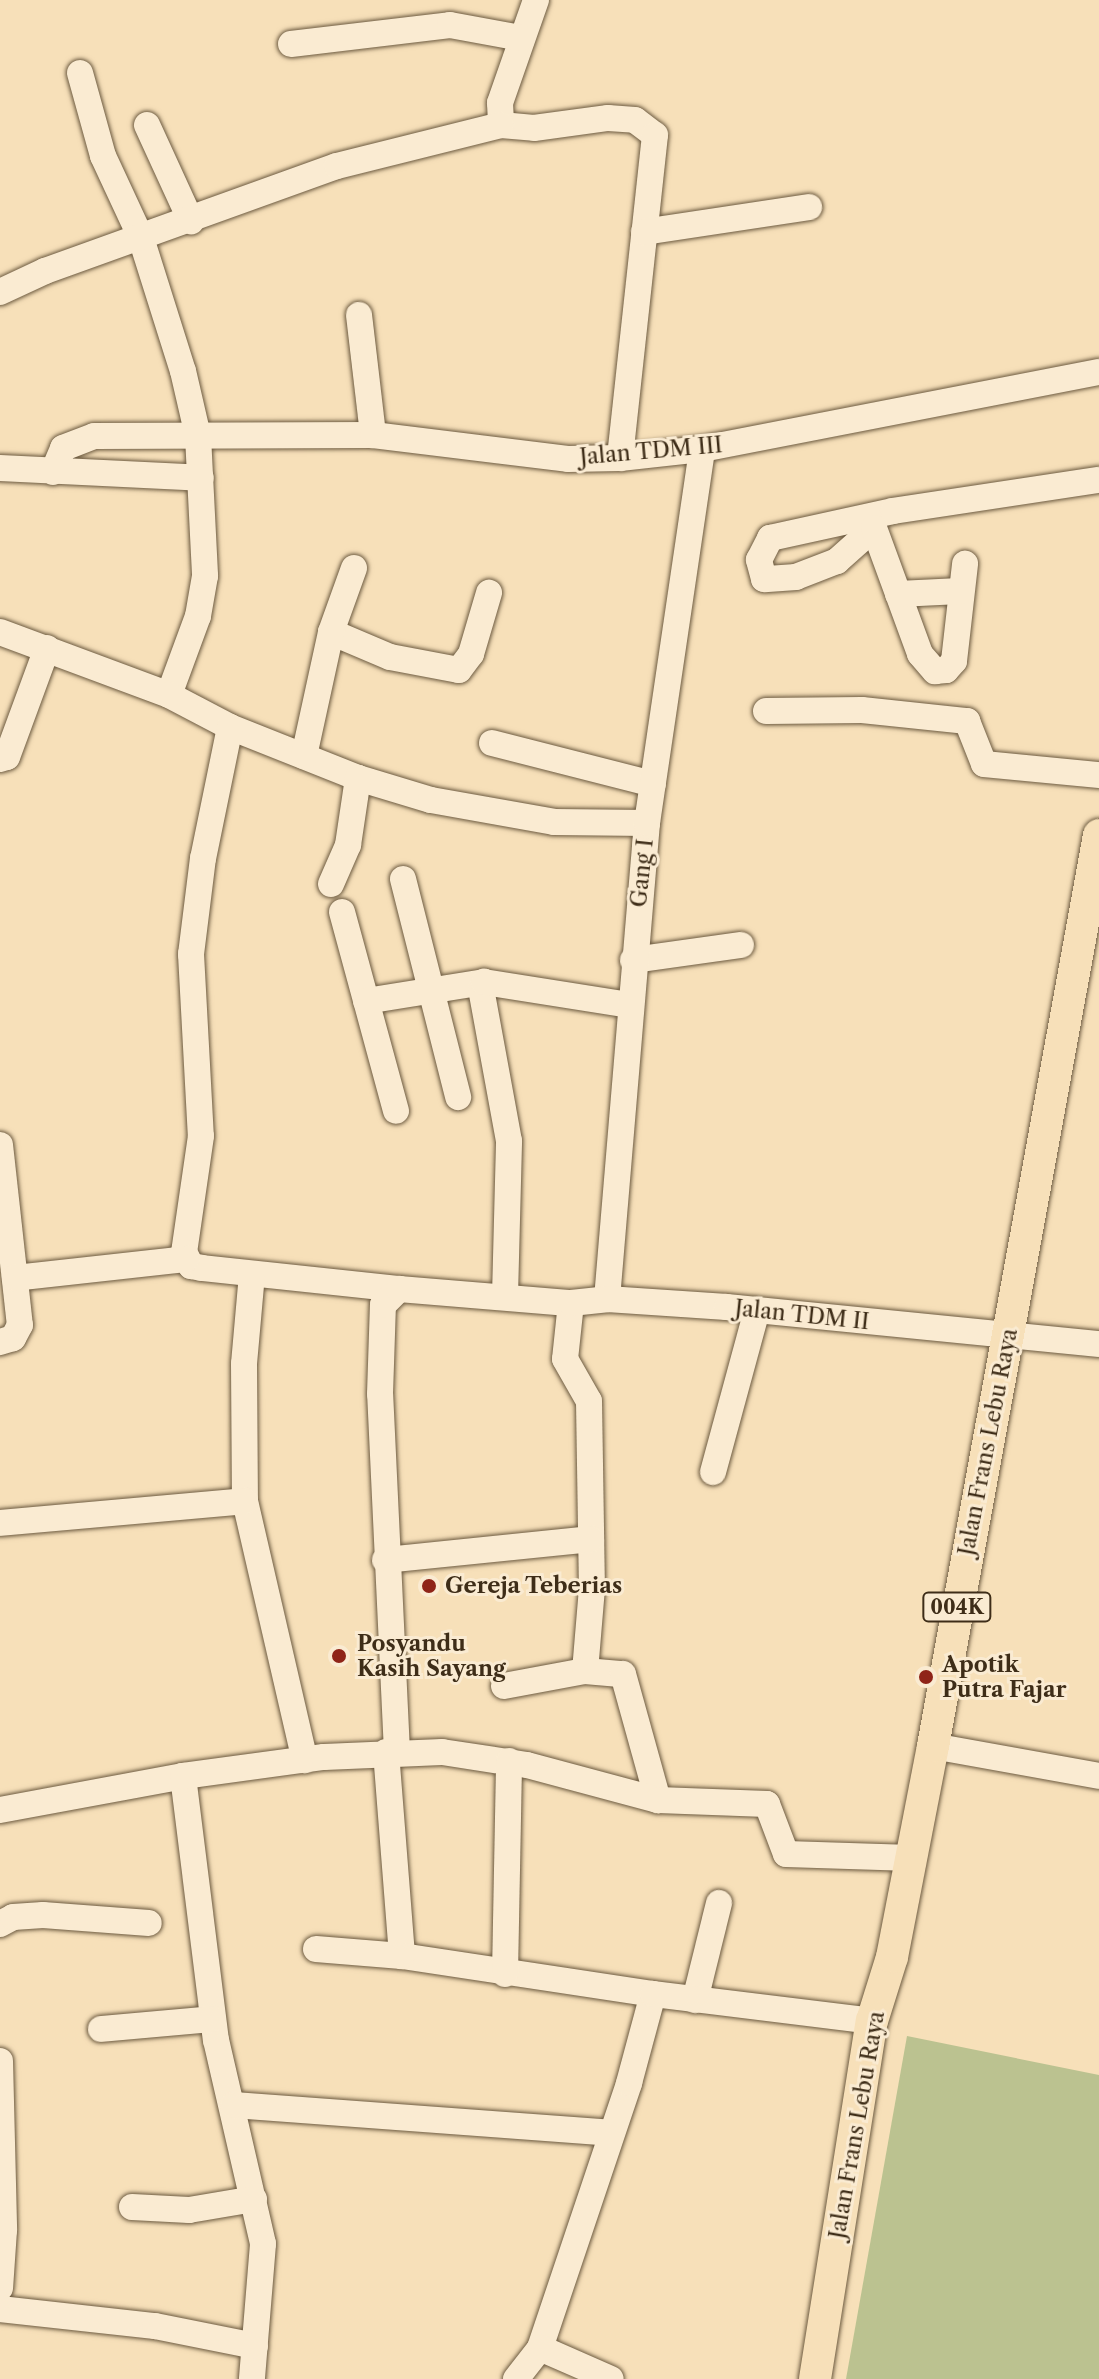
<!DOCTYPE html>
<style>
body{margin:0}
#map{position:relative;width:1099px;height:2379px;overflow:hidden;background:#f7e0b9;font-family:"Libre Caslon Text",serif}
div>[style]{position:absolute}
.green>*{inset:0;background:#bbc290}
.roads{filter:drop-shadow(0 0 2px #6c5a40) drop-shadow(0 0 2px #6c5a40)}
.minor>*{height:26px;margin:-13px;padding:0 13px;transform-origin:13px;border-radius:13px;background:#faebd2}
.major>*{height:32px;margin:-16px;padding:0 16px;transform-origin:16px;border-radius:16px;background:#f7e0b9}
.dots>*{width:22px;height:22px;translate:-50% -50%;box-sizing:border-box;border:4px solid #faebd2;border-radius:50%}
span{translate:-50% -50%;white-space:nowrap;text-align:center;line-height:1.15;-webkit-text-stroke:6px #faebd2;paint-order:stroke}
.shield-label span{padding:2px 6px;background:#faebd2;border:2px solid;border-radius:6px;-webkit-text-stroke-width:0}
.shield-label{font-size:20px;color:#3e2d18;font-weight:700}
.street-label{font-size:22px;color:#3e2d18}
.poi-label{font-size:22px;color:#3e2d18;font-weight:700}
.left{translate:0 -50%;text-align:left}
</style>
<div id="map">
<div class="green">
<i style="clip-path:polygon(907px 2036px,1099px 2075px,1099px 2379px,846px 2379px)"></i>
</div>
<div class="roads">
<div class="minor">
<i style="left:536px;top:0;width:109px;rotate:109.3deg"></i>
<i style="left:500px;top:103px;width:22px;rotate:87deg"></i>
<i style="left:501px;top:125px;width:33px;rotate:5deg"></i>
<i style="left:534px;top:128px;width:75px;rotate:-7.7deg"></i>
<i style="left:608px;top:118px;width:27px;rotate:4deg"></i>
<i style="left:635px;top:120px;width:25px;rotate:37deg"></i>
<i style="left:655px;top:135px;width:325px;rotate:96.2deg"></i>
<i style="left:291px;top:44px;width:160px;rotate:-6.8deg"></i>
<i style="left:450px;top:25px;width:72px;rotate:10.4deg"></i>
<i style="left:80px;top:73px;width:86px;rotate:74.5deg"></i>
<i style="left:103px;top:156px;width:90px;rotate:65.1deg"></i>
<i style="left:141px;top:238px;width:139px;rotate:72.5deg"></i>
<i style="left:183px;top:371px;width:67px;rotate:77deg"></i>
<i style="left:198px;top:436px;width:140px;rotate:87.1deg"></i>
<i style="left:205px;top:576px;width:41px;rotate:99.9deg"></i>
<i style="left:198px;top:616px;width:84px;rotate:110.2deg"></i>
<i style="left:147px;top:125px;width:106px;rotate:65.4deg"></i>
<i style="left:644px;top:232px;width:167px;rotate:-8.6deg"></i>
<i style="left:0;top:292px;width:50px;rotate:-25deg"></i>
<i style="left:45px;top:271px;width:310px;rotate:-19.8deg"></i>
<i style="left:337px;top:166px;width:169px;rotate:-14deg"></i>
<i style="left:359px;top:315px;width:121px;rotate:83.3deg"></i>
<i style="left:0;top:468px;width:201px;rotate:2.8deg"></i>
<i style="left:53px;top:472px;width:26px;rotate:-67deg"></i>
<i style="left:63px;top:448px;width:33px;rotate:-21deg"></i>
<i style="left:94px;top:436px;width:279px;rotate:-0.2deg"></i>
<i style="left:373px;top:435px;width:196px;rotate:7deg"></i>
<i style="left:568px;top:459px;width:52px;rotate:-1.1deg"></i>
<i style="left:620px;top:458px;width:82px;rotate:-6.3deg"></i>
<i style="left:702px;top:449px;width:404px;rotate:-11deg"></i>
<i style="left:869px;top:518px;width:11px;rotate:63deg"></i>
<i style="left:874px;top:528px;width:50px;rotate:138.3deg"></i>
<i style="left:837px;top:561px;width:44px;rotate:158.7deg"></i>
<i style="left:796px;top:577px;width:32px;rotate:176deg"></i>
<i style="left:764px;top:579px;width:20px;rotate:-105deg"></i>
<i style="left:759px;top:560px;width:25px;rotate:-63deg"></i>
<i style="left:770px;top:538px;width:126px;rotate:-12.4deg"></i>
<i style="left:893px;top:511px;width:208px;rotate:-8.6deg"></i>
<i style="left:874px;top:528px;width:134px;rotate:69.9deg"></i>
<i style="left:920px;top:654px;width:23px;rotate:49deg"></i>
<i style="left:935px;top:671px;width:11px;rotate:-5deg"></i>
<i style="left:946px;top:670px;width:12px;rotate:-48deg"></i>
<i style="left:954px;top:661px;width:98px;rotate:-83.5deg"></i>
<i style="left:898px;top:594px;width:62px;rotate:-2.8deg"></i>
<i style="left:0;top:632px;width:180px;rotate:20.4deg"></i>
<i style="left:169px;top:695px;width:69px;rotate:27.7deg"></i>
<i style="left:230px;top:727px;width:138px;rotate:21.7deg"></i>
<i style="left:358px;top:778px;width:76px;rotate:16.8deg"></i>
<i style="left:431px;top:800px;width:125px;rotate:10.1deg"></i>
<i style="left:554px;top:822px;width:93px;rotate:0.6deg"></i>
<i style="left:331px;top:632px;width:64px;rotate:23deg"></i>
<i style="left:390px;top:657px;width:70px;rotate:10.7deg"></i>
<i style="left:459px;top:670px;width:20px;rotate:-53deg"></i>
<i style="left:471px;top:654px;width:64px;rotate:-73.6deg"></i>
<i style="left:766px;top:711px;width:96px;rotate:-0.6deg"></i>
<i style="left:862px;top:710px;width:106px;rotate:6deg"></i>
<i style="left:967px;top:721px;width:46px;rotate:68.4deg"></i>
<i style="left:984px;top:764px;width:116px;rotate:5.5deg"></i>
<i style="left:230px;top:727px;width:134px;rotate:101.6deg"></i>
<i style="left:203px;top:858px;width:97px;rotate:97.1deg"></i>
<i style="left:191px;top:954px;width:182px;rotate:86.9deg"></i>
<i style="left:201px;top:1136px;width:117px;rotate:98.3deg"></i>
<i style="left:184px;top:1252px;width:16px;rotate:63deg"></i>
<i style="left:191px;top:1266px;width:11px;rotate:10deg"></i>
<i style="left:202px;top:1268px;width:198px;rotate:6.1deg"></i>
<i style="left:492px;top:743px;width:166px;rotate:14.3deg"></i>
<i style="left:304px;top:756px;width:127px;rotate:-77.7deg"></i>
<i style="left:331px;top:632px;width:68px;rotate:-70.2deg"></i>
<i style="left:0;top:759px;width:7px;rotate:-16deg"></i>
<i style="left:7px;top:757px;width:116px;rotate:-69.8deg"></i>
<i style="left:403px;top:879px;width:225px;rotate:75.8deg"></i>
<i style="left:331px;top:884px;width:43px;rotate:-66.4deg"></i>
<i style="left:348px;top:845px;width:68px;rotate:-81.5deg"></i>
<i style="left:342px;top:912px;width:206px;rotate:74.8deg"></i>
<i style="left:633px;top:960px;width:109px;rotate:-7.9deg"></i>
<i style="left:366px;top:1001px;width:120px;rotate:-9.1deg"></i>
<i style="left:0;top:1145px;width:181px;rotate:83.7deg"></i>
<i style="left:20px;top:1325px;width:15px;rotate:118deg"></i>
<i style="left:13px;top:1338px;width:14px;rotate:163deg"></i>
<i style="left:252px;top:1274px;width:90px;rotate:95.1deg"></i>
<i style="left:244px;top:1364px;width:137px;rotate:89.6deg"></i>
<i style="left:245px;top:1501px;width:266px;rotate:77deg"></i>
<i style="left:15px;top:1278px;width:172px;rotate:-6.3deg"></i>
<i style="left:505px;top:1296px;width:155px;rotate:-88.5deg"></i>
<i style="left:509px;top:1141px;width:155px;rotate:-100.4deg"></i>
<i style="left:481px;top:989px;width:8px;rotate:-67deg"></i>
<i style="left:484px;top:982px;width:147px;rotate:9deg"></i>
<i style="left:607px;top:1299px;width:478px;rotate:-85.2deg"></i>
<i style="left:647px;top:823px;width:378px;rotate:-81.6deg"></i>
<i style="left:571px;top:1303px;width:56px;rotate:96.1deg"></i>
<i style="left:565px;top:1359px;width:48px;rotate:60.3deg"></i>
<i style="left:589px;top:1401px;width:187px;rotate:89.1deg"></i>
<i style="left:592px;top:1588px;width:83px;rotate:94.8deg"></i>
<i style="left:713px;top:1472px;width:168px;rotate:-74.8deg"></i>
<i style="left:0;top:1523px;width:246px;rotate:-5.1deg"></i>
<i style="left:385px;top:1560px;width:207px;rotate:-5.8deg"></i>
<i style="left:504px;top:1686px;width:82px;rotate:-10.5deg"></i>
<i style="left:585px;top:1671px;width:38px;rotate:5deg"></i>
<i style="left:623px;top:1674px;width:131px;rotate:74.5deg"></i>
<i style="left:933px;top:1746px;width:169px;rotate:10.2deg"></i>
<i style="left:386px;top:1752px;width:205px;rotate:85.5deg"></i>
<i style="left:402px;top:1956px;width:254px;rotate:8.6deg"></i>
<i style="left:397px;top:1752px;width:358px;rotate:-92.7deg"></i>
<i style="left:380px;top:1394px;width:89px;rotate:-88.1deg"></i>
<i style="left:383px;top:1305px;width:23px;rotate:-45deg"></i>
<i style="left:399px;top:1289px;width:173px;rotate:4.7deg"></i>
<i style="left:571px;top:1303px;width:36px;rotate:-6deg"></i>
<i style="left:607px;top:1299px;width:120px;rotate:3.8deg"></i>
<i style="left:727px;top:1307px;width:374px;rotate:5.7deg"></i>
<i style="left:183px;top:1776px;width:266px;rotate:82.9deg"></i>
<i style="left:216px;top:2040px;width:209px;rotate:77deg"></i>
<i style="left:263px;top:2244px;width:135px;rotate:94.7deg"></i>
<i style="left:0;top:1810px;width:186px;rotate:-10.5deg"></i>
<i style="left:183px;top:1776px;width:142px;rotate:-7.7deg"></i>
<i style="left:324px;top:1757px;width:118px;rotate:-2.4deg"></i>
<i style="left:442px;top:1752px;width:86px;rotate:8.7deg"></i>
<i style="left:527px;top:1765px;width:136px;rotate:15deg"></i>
<i style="left:658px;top:1800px;width:109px;rotate:2.1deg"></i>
<i style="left:767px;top:1804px;width:53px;rotate:69.2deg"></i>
<i style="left:786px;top:1854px;width:126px;rotate:1.8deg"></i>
<i style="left:0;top:1924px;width:15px;rotate:-28deg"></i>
<i style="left:13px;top:1917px;width:30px;rotate:-4deg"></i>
<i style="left:43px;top:1915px;width:106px;rotate:4.3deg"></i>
<i style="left:316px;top:1949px;width:86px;rotate:4.7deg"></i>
<i style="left:505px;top:1974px;width:213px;rotate:-88.9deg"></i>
<i style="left:695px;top:2000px;width:100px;rotate:-76.1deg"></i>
<i style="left:101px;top:2029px;width:112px;rotate:-5.1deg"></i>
<i style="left:0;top:2061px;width:169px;rotate:88.6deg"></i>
<i style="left:4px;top:2230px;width:58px;rotate:93.9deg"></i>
<i style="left:233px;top:2105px;width:379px;rotate:4.2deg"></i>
<i style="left:132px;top:2207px;width:57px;rotate:3deg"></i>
<i style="left:189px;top:2210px;width:66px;rotate:-9.6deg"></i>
<i style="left:0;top:2309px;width:156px;rotate:6.3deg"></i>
<i style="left:155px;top:2326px;width:102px;rotate:11.3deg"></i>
<i style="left:540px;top:2348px;width:280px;rotate:-71.4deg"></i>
<i style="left:629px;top:2083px;width:92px;rotate:-74.9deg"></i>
<i style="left:653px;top:1994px;width:221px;rotate:7deg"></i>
<i style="left:516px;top:2379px;width:39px;rotate:-52deg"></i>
<i style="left:540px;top:2348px;width:77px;rotate:23.6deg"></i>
</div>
<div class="major">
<i style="left:815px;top:2379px;width:363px;rotate:-81deg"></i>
<i style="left:872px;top:2021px;width:67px;rotate:-72.6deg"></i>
<i style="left:892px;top:1957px;width:215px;rotate:-79deg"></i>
<i style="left:933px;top:1746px;width:926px;rotate:-79.67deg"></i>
</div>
</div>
<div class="dots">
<i style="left:429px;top:1586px;background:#8f2418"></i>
<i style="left:339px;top:1656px;background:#8f2418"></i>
<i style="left:926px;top:1677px;background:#8f2418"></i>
</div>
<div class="shield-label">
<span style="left:957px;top:1607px">004K</span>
</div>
<div class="street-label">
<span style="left:651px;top:451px;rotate:-5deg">Jalan TDM III</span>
<span style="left:642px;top:873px;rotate:-84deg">Gang I</span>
<span style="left:802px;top:1315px;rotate:6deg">Jalan TDM II</span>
<span style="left:988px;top:1442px;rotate:-79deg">Jalan Frans Lebu Raya</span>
<span style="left:857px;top:2125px;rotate:-80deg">Jalan Frans Lebu Raya</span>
</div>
<div class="poi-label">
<span class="left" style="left:445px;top:1586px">Gereja Teberias</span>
<span class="left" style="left:357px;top:1656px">Posyandu<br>Kasih Sayang</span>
<span class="left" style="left:942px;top:1677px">Apotik<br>Putra Fajar</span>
</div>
</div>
